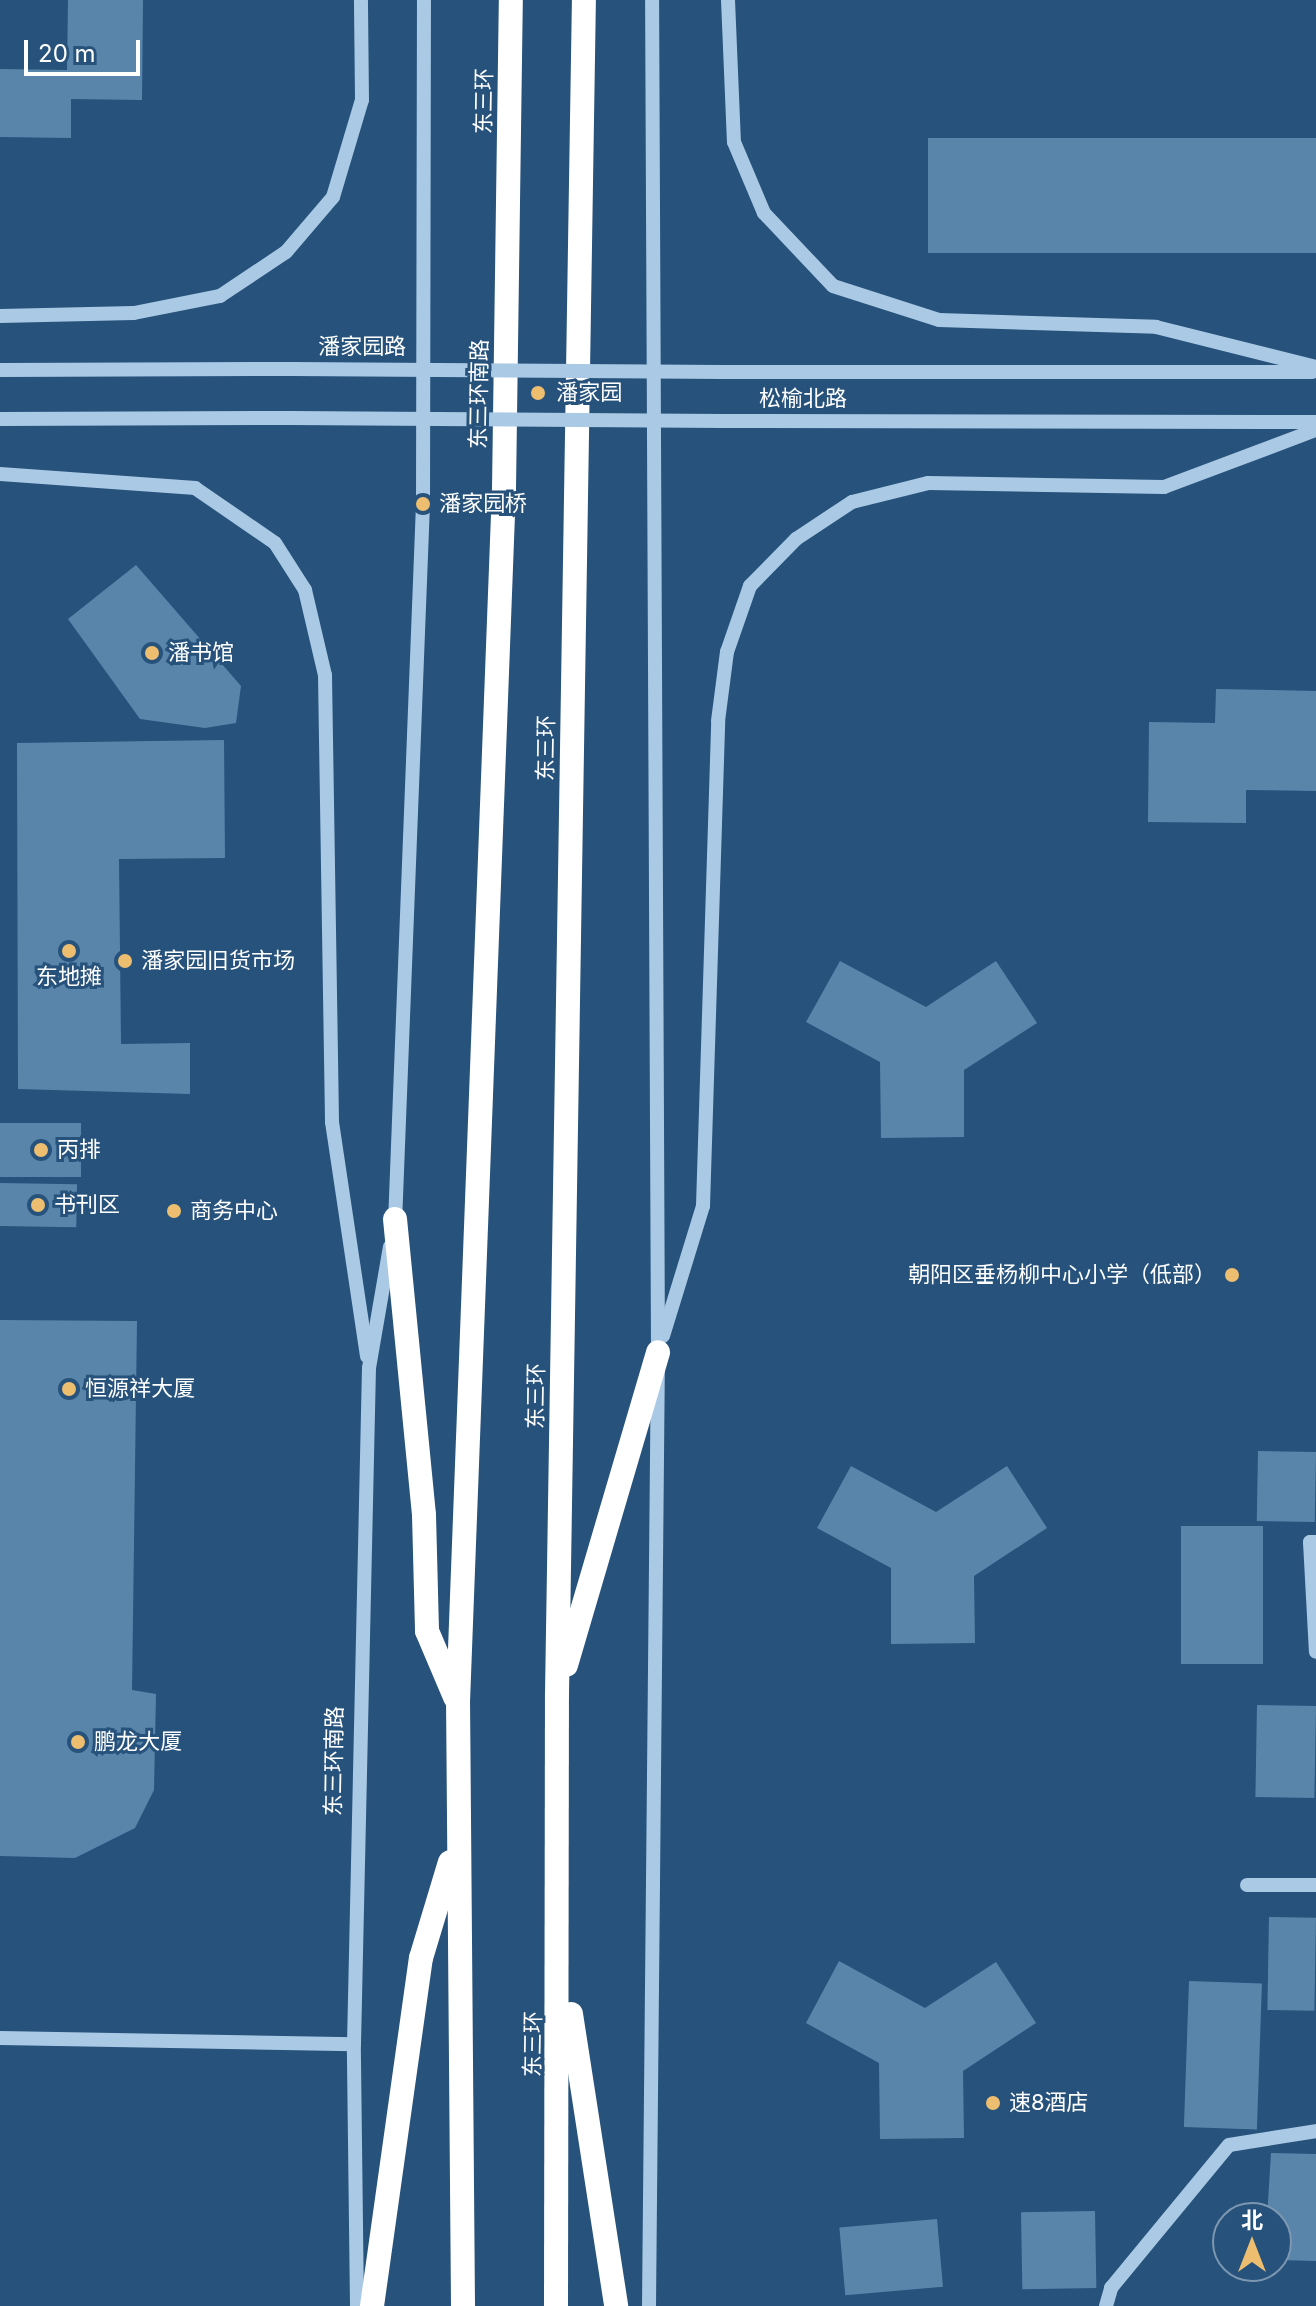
<!DOCTYPE html>
<meta charset="utf-8">
<style>
body{margin:0}
#map{position:relative;width:1316px;height:2306px;overflow:hidden;background:#26527c;font-family:Inter,"Noto Sans SC",sans-serif}
div>[style]{position:absolute}
.building>*{inset:0;background:#5a85ab;transform-origin:0 0}
.minor>*{height:14px;margin:-7px;padding:0 7px;transform-origin:7px;border-radius:7px;background:#aac9e4}
.highway>*{height:24px;margin:-12px;padding:0 12px;transform-origin:12px;border-radius:12px;background:#fff}
.minor-bridge>*{height:14px;margin:-7px;padding:0 7px;transform-origin:7px;border-radius:7px;background:#aac9e4}
.dots>*{width:22px;height:22px;translate:-50% -50%;box-sizing:border-box;border:4px solid #26527c;border-radius:50%}
span{translate:-50% -50%;white-space:nowrap;text-align:center;line-height:1.15;-webkit-text-stroke:6px #26527c;paint-order:stroke}
.street-label{font-size:22px;color:#fff}
.poi-label{font-size:22px;color:#fff}
.left{translate:0 -50%;text-align:left}
.right{translate:-100% -50%;text-align:right}
.north{position:absolute;left:1212px;top:2202px;width:80px;height:80px;box-sizing:border-box;background:#26527c;border:2px solid #7d97b0;border-radius:50%;rotate:0deg;font-size:22px;font-weight:700;line-height:32px;text-align:center;color:#fff}
.north::after{content:'';display:block;margin:auto;width:28px;height:36px;background:#edbe6f;clip-path:polygon(50% 0,100% 100%,50% 72%,0 100%)}
.scale{position:absolute;left:24px;top:40px;width:116px;height:36px;box-sizing:border-box;border:4px solid #fff;border-top:0;padding-left:10px;font-size:24px;line-height:28px;white-space:nowrap;color:#fff;-webkit-text-stroke:6px #26527c;paint-order:stroke}
</style>
<div id="map">
<div class="building">
<i style="clip-path:polygon(68px 0,143px 0,142px 100px,71px 99px,71px 138px,0 137px,0 69px,67px 70px)"></i>
<i style="left:928px;top:138px;width:388px;height:115px"></i>
<i style="clip-path:polygon(136px 565px,241px 686px,236px 723px,205px 728px,140px 719px,68px 619px)"></i>
<i style="clip-path:polygon(1216px 689px,1316px 691px,1316px 791px,1246px 790px,1246px 823px,1148px 822px,1149px 722px,1215px 723px)"></i>
<i style="clip-path:polygon(224px 740px,225px 858px,119px 859px,121px 1044px,190px 1043px,190px 1094px,18px 1089px,17px 743px)"></i>
<i style="clip-path:polygon(840px 961px,926px 1007px,996px 961px,1037px 1023px,964px 1070px,964px 1137px,881px 1138px,880px 1062px,806px 1022px)"></i>
<i style="left:0;top:1123px;width:81px;height:54px"></i>
<i style="left:0;top:1183px;width:77px;height:43px;rotate:1deg"></i>
<i style="clip-path:polygon(0 1320px,137px 1321px,132px 1690px,156px 1694px,154px 1790px,135px 1828px,75px 1858px,0 1856px)"></i>
<i style="left:1258px;top:1451px;width:58px;height:70px;rotate:1deg"></i>
<i style="clip-path:polygon(851px 1466px,936px 1512px,1007px 1466px,1047px 1528px,974px 1576px,975px 1643px,891px 1644px,891px 1568px,817px 1528px)"></i>
<i style="left:1181px;top:1526px;width:82px;height:138px"></i>
<i style="left:1257px;top:1705px;width:59px;height:92px;rotate:1deg"></i>
<i style="left:1269px;top:1917px;width:47px;height:93px;rotate:1deg"></i>
<i style="clip-path:polygon(839px 1961px,925px 2008px,996px 1962px,1036px 2023px,963px 2071px,964px 2138px,880px 2139px,879px 2063px,806px 2023px)"></i>
<i style="left:1189px;top:1981px;width:73px;height:146px;rotate:2deg"></i>
<i style="clip-path:polygon(1271px 2153px,1316px 2154px,1316px 2261px,1276px 2260px,1276px 2218px,1267px 2218px)"></i>
<i style="left:1095px;top:2211px;width:77px;height:74px;rotate:89deg"></i>
<i style="left:937px;top:2219px;width:68px;height:98px;rotate:85deg"></i>
</div>
<div class="minor">
<i style="left:728px;top:0;width:142px;rotate:87.6deg"></i>
<i style="left:734px;top:142px;width:77px;rotate:67.1deg"></i>
<i style="left:764px;top:213px;width:100px;rotate:46.6deg"></i>
<i style="left:833px;top:286px;width:111px;rotate:17.8deg"></i>
<i style="left:939px;top:320px;width:217px;rotate:1.8deg"></i>
<i style="left:1156px;top:327px;width:165px;rotate:14deg"></i>
<i style="left:0;top:316px;width:134px;rotate:-1.3deg"></i>
<i style="left:134px;top:313px;width:88px;rotate:-11.2deg"></i>
<i style="left:220px;top:296px;width:79px;rotate:-33.7deg"></i>
<i style="left:286px;top:252px;width:72px;rotate:-49.5deg"></i>
<i style="left:333px;top:197px;width:101px;rotate:-73.4deg"></i>
<i style="left:362px;top:100px;width:100px;rotate:-90.6deg"></i>
<i style="left:0;top:370px;width:292px;rotate:-0.2deg"></i>
<i style="left:723px;top:372px;width:589px"></i>
<i style="left:0;top:419px;width:290px;rotate:-0.2deg"></i>
<i style="left:723px;top:421px;width:593px;rotate:0.1deg"></i>
<i style="left:0;top:474px;width:196px;rotate:4.1deg"></i>
<i style="left:195px;top:488px;width:97px;rotate:34.5deg"></i>
<i style="left:275px;top:543px;width:56px;rotate:57.4deg"></i>
<i style="left:305px;top:590px;width:87px;rotate:76.8deg"></i>
<i style="left:325px;top:675px;width:447px;rotate:89.1deg"></i>
<i style="left:332px;top:1122px;width:237px;rotate:81.5deg"></i>
<i style="left:395px;top:1223px;width:720px;rotate:-87.77deg"></i>
<i style="left:423px;top:504px;width:504px;rotate:-89.89deg"></i>
<i style="left:663px;top:1336px;width:136px;rotate:-72.9deg"></i>
<i style="left:703px;top:1206px;width:485px;rotate:-88.2deg"></i>
<i style="left:718px;top:721px;width:70px;rotate:-82.6deg"></i>
<i style="left:727px;top:652px;width:70px;rotate:-70.8deg"></i>
<i style="left:750px;top:586px;width:66px;rotate:-45.6deg"></i>
<i style="left:796px;top:539px;width:67px;rotate:-33.5deg"></i>
<i style="left:852px;top:502px;width:78px;rotate:-14deg"></i>
<i style="left:928px;top:483px;width:236px;rotate:1deg"></i>
<i style="left:1164px;top:487px;width:162px;rotate:-20.6deg"></i>
<i style="left:1316px;top:1542px;width:6px;rotate:180deg"></i>
<i style="left:1310px;top:1542px;width:110px;rotate:86.9deg"></i>
<i style="left:1247px;top:1885px;width:69px"></i>
<i style="left:0;top:2038px;width:354px;rotate:1deg"></i>
<i style="left:357px;top:2306px;width:262px;rotate:-90.7deg"></i>
<i style="left:354px;top:2044px;width:676px;rotate:-88.73deg"></i>
<i style="left:369px;top:1368px;width:123px;rotate:-80.2deg"></i>
<i style="left:649px;top:2306px;width:954px;rotate:-89.46deg"></i>
<i style="left:658px;top:1352px;width:1352px;rotate:-90.25deg"></i>
<i style="left:1106px;top:2306px;width:19px;rotate:-74deg"></i>
<i style="left:1111px;top:2288px;width:185px;rotate:-50.5deg"></i>
<i style="left:1229px;top:2145px;width:88px;rotate:-9.1deg"></i>
</div>
<div class="highway">
<i style="left:395px;top:1219px;width:297px;rotate:84.4deg"></i>
<i style="left:424px;top:1515px;width:116px;rotate:88.5deg"></i>
<i style="left:427px;top:1631px;width:72px;rotate:67deg"></i>
<i style="left:566px;top:1665px;width:326px;rotate:-73.6deg"></i>
<i style="left:571px;top:2014px;width:295px;rotate:81.2deg"></i>
<i style="left:372px;top:2306px;width:351px;rotate:-82deg"></i>
<i style="left:421px;top:1958px;width:100px;rotate:-73.2deg"></i>
<i style="left:463px;top:2306px;width:604px;rotate:-90.47deg"></i>
<i style="left:458px;top:1702px;width:1214px;rotate:-87.83deg"></i>
<i style="left:504px;top:489px;width:489px;rotate:-89.2deg"></i>
<i style="left:556px;top:2306px;width:612px;rotate:-89.91deg"></i>
<i style="left:557px;top:1694px;width:1694px;rotate:-89.09deg"></i>
</div>
<div class="minor-bridge">
<i style="left:292px;top:369px;width:431px;rotate:0.4deg"></i>
<i style="left:290px;top:418px;width:433px;rotate:0.4deg"></i>
</div>
<div class="dots">
<i style="left:538px;top:393px;background:#edbe6f"></i>
<i style="left:423px;top:504px;background:#edbe6f"></i>
<i style="left:152px;top:653px;background:#edbe6f"></i>
<i style="left:69px;top:951px;background:#edbe6f"></i>
<i style="left:125px;top:961px;background:#edbe6f"></i>
<i style="left:41px;top:1150px;background:#edbe6f"></i>
<i style="left:38px;top:1205px;background:#edbe6f"></i>
<i style="left:174px;top:1211px;background:#edbe6f"></i>
<i style="left:1232px;top:1275px;background:#edbe6f"></i>
<i style="left:69px;top:1389px;background:#edbe6f"></i>
<i style="left:78px;top:1742px;background:#edbe6f"></i>
<i style="left:993px;top:2103px;background:#edbe6f"></i>
</div>
<div class="street-label">
<span style="left:484px;top:101px;rotate:-89deg">东三环</span>
<span style="left:362px;top:347px">潘家园路</span>
<span style="left:479px;top:394px;rotate:-89deg">东三环南路</span>
<span style="left:803px;top:399px">松榆北路</span>
<span style="left:546px;top:748px;rotate:-89deg">东三环</span>
<span style="left:536px;top:1396px;rotate:-89deg">东三环</span>
<span style="left:334px;top:1761px;rotate:-89deg">东三环南路</span>
<span style="left:533px;top:2044px;rotate:-89deg">东三环</span>
</div>
<div class="poi-label">
<span class="left" style="left:556px;top:393px">潘家园</span>
<span class="left" style="left:439px;top:504px">潘家园桥</span>
<span class="left" style="left:168px;top:653px">潘书馆</span>
<span class="left" style="left:141px;top:961px">潘家园旧货市场</span>
<span style="left:69px;top:977px">东地摊</span>
<span class="left" style="left:57px;top:1150px">丙排</span>
<span class="left" style="left:54px;top:1205px">书刊区</span>
<span class="left" style="left:190px;top:1211px">商务中心</span>
<span class="right" style="left:1216px;top:1275px">朝阳区垂杨柳中心小学（低部）</span>
<span class="left" style="left:85px;top:1389px">恒源祥大厦</span>
<span class="left" style="left:94px;top:1742px">鹏龙大厦</span>
<span class="left" style="left:1009px;top:2103px">速8酒店</span>
</div>
<div class="north">北</div>
<div class="scale">20 m</div>
</div>
